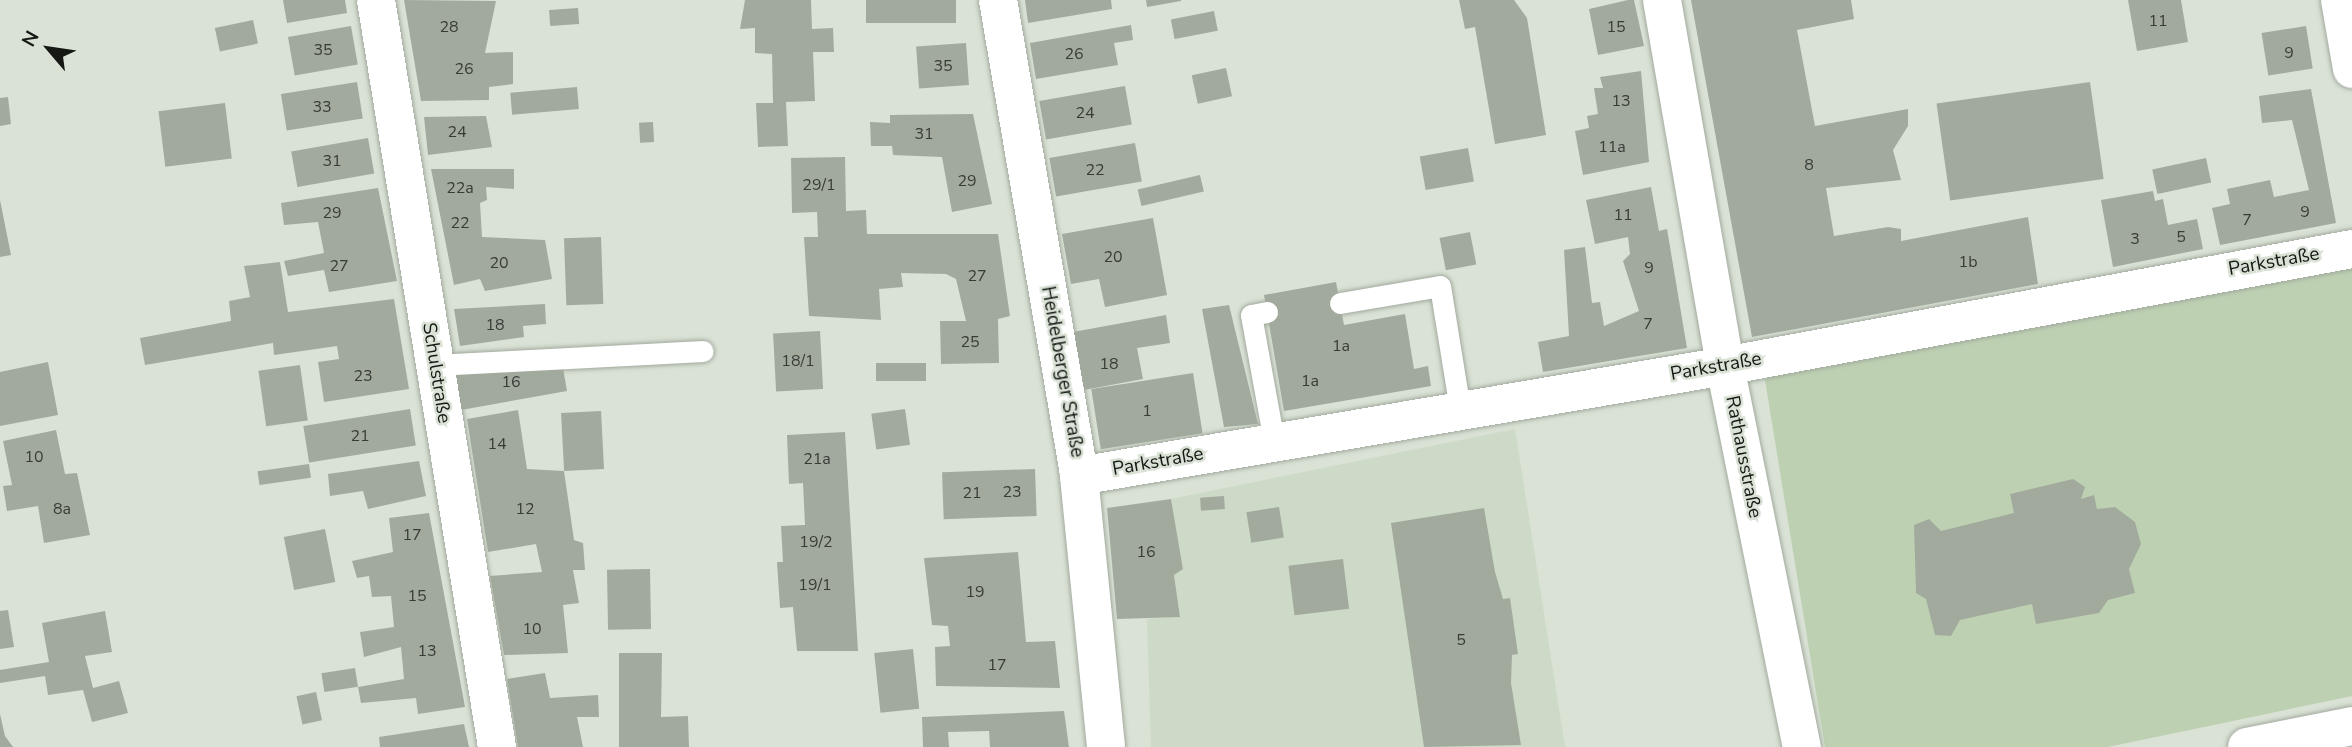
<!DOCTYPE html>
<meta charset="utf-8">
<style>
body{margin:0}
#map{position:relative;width:2352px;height:747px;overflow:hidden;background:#dae2d6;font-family:"Nunito Sans",sans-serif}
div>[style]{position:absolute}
.built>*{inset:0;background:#cddac7}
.green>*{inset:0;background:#bdd1b2}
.building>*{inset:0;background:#a2aa9e;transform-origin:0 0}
.roads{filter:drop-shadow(0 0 2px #a2aa9e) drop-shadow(0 0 2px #a2aa9e)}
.lane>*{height:21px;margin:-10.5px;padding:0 10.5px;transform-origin:10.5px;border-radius:10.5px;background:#fff}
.street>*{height:38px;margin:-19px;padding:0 19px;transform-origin:19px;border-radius:19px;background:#fff}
span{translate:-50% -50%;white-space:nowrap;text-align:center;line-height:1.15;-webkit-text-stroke:5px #dae2d6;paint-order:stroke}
.number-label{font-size:16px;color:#383c36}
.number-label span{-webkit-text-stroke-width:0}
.street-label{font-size:19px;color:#151813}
.north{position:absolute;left:14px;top:14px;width:70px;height:70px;-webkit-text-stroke:5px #dae2d6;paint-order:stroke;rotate:299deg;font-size:19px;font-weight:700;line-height:28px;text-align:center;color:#151813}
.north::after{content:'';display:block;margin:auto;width:24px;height:32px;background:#151813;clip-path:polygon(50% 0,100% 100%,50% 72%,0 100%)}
</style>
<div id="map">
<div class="built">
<i style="clip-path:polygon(1515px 429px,1565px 747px,1151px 747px,1147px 619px,1180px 616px,1174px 575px,1183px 568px,1171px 499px)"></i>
</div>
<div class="green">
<i style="clip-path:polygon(2352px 259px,2352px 696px,2108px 747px,1825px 747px,1763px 368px)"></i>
</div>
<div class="building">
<i style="clip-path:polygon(283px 0,345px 0,347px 13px,287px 23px)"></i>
<i style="clip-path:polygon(404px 0,496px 1px,485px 53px,513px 52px,513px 84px,489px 87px,489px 100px,421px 101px)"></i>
<i style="clip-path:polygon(745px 0,811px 0,812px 29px,833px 28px,834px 52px,813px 52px,815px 101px,786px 102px,788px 146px,758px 147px,756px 103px,773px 103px,772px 54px,755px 53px,755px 28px,740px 29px)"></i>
<i style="left:866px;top:0;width:90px;height:23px"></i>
<i style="clip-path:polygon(1025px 0,1111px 0,1112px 9px,1028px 23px)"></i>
<i style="clip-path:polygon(1146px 0,1181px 0,1181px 1px,1147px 7px)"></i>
<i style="clip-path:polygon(1459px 0,1514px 0,1527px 18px,1546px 135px,1495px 144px,1475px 27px,1465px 29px)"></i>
<i style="clip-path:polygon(1628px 0,1634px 0,1644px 46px,1598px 55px,1589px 9px)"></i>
<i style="clip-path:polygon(1691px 0,1851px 0,1854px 19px,1797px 30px,1815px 126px,1908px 109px,1908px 126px,1893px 150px,1901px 180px,1826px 188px,1834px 236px,1888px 227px,1901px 229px,1901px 241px,2028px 217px,2038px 284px,1752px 337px)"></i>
<i style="clip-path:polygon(2128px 0,2181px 0,2188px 42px,2137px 51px)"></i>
<i style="left:578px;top:8px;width:16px;height:29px;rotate:86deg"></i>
<i style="left:1214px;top:11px;width:20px;height:44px;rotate:79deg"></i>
<i style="left:253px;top:20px;width:24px;height:39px;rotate:78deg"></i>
<i style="clip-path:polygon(1131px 25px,1133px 40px,1114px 43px,1118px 65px,1036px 79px,1030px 43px)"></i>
<i style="left:351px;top:26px;width:39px;height:64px;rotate:80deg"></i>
<i style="left:2306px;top:26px;width:43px;height:45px;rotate:81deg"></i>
<i style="left:966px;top:43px;width:42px;height:50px;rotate:86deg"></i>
<i style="left:1226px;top:68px;width:29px;height:35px;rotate:78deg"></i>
<i style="clip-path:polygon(1641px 71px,1649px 162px,1583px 175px,1575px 131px,1589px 128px,1587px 116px,1598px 114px,1594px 88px,1603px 88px,1600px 77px)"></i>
<i style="left:357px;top:82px;width:37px;height:77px;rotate:81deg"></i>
<i style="left:2090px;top:82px;width:98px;height:155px;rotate:82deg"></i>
<i style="left:1125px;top:86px;width:39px;height:87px;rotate:80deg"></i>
<i style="left:577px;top:87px;width:22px;height:67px;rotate:85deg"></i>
<i style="clip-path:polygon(2311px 89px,2336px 223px,2220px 245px,2212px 208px,2230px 204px,2227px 189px,2270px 180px,2274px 197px,2309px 190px,2292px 120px,2262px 123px,2259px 96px)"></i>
<i style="clip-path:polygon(8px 97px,11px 124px,0 126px,0 98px)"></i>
<i style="left:225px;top:103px;width:56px;height:67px;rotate:83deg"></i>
<i style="clip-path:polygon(973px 114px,992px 204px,952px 212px,942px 157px,893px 155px,892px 146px,871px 146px,870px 122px,890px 123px,890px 115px)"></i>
<i style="clip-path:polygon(486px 116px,492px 147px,428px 155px,424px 117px)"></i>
<i style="left:653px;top:122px;width:20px;height:14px;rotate:87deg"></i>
<i style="left:368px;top:138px;width:36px;height:78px;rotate:80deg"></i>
<i style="left:1135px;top:143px;width:39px;height:87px;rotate:80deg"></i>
<i style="left:1468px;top:148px;width:34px;height:49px;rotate:80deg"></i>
<i style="clip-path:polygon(845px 157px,846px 211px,866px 210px,867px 234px,998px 234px,1010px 316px,998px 319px,999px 363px,941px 364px,940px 321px,966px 321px,956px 279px,946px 274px,901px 273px,903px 287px,879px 289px,881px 320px,809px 316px,804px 237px,818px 237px,817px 212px,792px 213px,791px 158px)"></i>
<i style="left:2206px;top:158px;width:25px;height:55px;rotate:78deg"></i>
<i style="clip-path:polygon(431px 169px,514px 169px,514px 189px,486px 187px,487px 200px,480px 203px,482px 237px,545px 240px,552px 279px,485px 291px,480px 279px,454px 285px)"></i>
<i style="left:1200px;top:175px;width:17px;height:64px;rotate:77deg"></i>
<i style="clip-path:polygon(1651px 187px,1659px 231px,1667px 229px,1687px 348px,1543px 372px,1538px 342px,1569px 336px,1564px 250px,1585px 247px,1592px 303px,1600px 302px,1604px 326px,1639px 311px,1623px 261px,1630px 254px,1628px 237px,1595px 244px,1586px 200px)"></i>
<i style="clip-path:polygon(378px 188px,397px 281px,329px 292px,324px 270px,288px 276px,284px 261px,324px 253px,318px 222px,284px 225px,281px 203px)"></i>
<i style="clip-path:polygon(2153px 191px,2155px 201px,2163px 199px,2168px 225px,2197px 219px,2203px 249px,2113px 267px,2101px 200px)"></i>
<i style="clip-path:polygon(0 200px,11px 255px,0 257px)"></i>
<i style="clip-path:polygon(1153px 218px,1167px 295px,1105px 307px,1099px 279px,1071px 284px,1062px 234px)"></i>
<i style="left:1470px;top:232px;width:33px;height:31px;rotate:79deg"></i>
<i style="left:601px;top:237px;width:67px;height:37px;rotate:88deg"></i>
<i style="clip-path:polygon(280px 262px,288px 312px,394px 299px,409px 389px,324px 402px,318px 362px,339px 359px,337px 346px,274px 355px,273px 343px,145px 365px,140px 338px,231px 321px,229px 301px,250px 297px,244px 266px)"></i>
<i style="clip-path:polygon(1336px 282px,1344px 325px,1405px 314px,1414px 369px,1428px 366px,1431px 386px,1284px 411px,1264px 295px)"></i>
<i style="clip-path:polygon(545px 304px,546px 324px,523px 326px,524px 337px,460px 346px,454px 309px)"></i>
<i style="clip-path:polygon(1229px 305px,1258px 424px,1224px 427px,1202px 309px)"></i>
<i style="clip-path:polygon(1166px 315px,1170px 343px,1137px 348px,1143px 379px,1084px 390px,1073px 332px)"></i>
<i style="left:820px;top:331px;width:58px;height:47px;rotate:87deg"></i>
<i style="clip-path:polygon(48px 362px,58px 415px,0 426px,0 372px)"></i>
<i style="left:926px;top:363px;width:18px;height:50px;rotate:90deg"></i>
<i style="left:300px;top:365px;width:56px;height:42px;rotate:82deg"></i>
<i style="clip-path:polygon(563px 368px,567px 391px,461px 410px,454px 373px)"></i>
<i style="left:1193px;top:373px;width:61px;height:103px;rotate:81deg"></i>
<i style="left:410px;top:409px;width:37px;height:108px;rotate:81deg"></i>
<i style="left:905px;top:409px;width:36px;height:34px;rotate:82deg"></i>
<i style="clip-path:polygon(518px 410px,527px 469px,564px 471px,574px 540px,583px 543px,585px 570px,573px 570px,579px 603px,563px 605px,568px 653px,504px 655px,490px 576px,542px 572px,536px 544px,488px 552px,467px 419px)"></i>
<i style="left:601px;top:411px;width:58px;height:40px;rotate:87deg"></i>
<i style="clip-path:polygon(56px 430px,65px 474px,77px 473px,90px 535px,44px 543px,38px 506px,7px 511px,3px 486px,12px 485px,3px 441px)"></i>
<i style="clip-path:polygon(845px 432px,858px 651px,797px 651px,793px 607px,780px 608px,777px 562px,783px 562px,781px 526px,805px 525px,803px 483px,789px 484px,787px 435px)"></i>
<i style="clip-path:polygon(419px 461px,426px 496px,368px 509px,363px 491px,330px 496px,328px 474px)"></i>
<i style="left:309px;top:464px;width:14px;height:52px;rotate:82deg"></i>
<i style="left:1035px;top:469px;width:47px;height:93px;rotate:88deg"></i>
<i style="clip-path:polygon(2073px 479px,2085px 487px,2081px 499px,2094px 495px,2097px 509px,2115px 507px,2135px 522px,2141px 544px,2129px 569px,2135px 593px,2108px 600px,2099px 613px,2036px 624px,2032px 604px,1960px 620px,1951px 636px,1935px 635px,1926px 599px,1916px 593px,1914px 525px,1929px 519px,1941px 531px,2014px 513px,2010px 494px)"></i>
<i style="left:1224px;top:496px;width:13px;height:24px;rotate:86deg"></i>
<i style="clip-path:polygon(1171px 499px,1183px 569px,1174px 575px,1180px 617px,1117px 619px,1107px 508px)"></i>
<i style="left:1279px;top:507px;width:31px;height:33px;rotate:81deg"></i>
<i style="clip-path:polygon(1484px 508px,1495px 572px,1503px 599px,1510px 598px,1518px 654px,1512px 655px,1511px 683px,1521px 745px,1424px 747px,1391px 523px)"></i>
<i style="clip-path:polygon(429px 513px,465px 707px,418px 714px,416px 698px,361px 703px,358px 687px,404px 679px,401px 647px,364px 657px,360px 632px,394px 627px,391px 596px,372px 597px,369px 576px,357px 578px,352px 561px,393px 552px,389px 518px)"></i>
<i style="left:325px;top:529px;width:54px;height:42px;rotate:79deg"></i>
<i style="clip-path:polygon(1018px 552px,1026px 642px,1055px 641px,1060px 688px,936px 686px,935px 647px,950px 646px,948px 626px,932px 625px,924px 558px)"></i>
<i style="left:1343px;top:559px;width:50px;height:55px;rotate:83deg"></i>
<i style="left:650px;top:569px;width:60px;height:43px;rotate:89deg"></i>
<i style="clip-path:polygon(8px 610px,14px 647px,0 649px,0 611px)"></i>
<i style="clip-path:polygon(105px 611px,112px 652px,85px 656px,93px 688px,119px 681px,128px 713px,92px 722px,83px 690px,48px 695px,45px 676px,0 683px,0 670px,49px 662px,42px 623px)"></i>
<i style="left:913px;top:649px;width:60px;height:39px;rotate:84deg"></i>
<i style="clip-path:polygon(619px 653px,662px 653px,661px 717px,688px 716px,689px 747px,619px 747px)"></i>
<i style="left:355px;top:668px;width:19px;height:34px;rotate:81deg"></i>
<i style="clip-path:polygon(545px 673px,550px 698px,598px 695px,599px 717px,577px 717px,583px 747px,518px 747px,507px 679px)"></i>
<i style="left:316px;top:692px;width:29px;height:20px;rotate:78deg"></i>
<i style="clip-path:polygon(1064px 711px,1069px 747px,990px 747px,989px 731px,948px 732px,949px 747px,923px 747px,922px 717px)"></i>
<i style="clip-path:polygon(0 714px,5px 736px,13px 747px,0 747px)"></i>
<i style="clip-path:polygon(464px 724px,469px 747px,380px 747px,379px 737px)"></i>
</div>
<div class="roads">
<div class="lane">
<i style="left:1340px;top:303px;width:101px;rotate:-9.6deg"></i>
<i style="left:1440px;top:286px;width:126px;rotate:80.8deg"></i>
<i style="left:1267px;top:312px;width:16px;rotate:169deg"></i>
<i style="left:1251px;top:315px;width:129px;rotate:79.7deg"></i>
<i style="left:435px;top:365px;width:268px;rotate:-3deg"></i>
</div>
<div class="street">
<i style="left:376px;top:0;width:757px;rotate:80.8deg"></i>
<i style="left:998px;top:0;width:483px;rotate:80.3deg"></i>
<i style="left:1079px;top:476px;width:272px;rotate:84.3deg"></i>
<i style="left:1662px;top:0;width:371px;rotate:80.2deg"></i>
<i style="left:1725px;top:366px;width:389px;rotate:78.6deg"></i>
<i style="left:2340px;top:0;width:70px;rotate:80.1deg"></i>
<i style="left:1079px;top:476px;width:655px;rotate:-9.66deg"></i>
<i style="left:1725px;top:366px;width:638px;rotate:-10.57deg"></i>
<i style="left:2247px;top:747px;width:107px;rotate:-11.3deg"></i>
</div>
</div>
<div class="number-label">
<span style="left:2158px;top:21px">11</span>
<span style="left:449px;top:27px">28</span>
<span style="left:1616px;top:27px">15</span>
<span style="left:323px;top:50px">35</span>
<span style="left:2289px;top:53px">9</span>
<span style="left:1074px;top:54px">26</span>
<span style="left:943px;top:66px">35</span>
<span style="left:464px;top:69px">26</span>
<span style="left:1621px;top:101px">13</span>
<span style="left:322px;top:107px">33</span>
<span style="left:1085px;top:113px">24</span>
<span style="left:457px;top:132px">24</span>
<span style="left:924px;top:134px">31</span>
<span style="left:1612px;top:147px">11a</span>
<span style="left:332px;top:161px">31</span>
<span style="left:1809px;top:165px">8</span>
<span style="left:1095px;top:170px">22</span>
<span style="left:967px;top:181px">29</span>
<span style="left:819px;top:185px">29/1</span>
<span style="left:460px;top:188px">22a</span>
<span style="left:2305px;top:212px">9</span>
<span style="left:332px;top:213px">29</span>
<span style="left:1623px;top:215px">11</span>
<span style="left:2247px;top:220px">7</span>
<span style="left:460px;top:223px">22</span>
<span style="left:2181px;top:237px">5</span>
<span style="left:2135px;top:239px">3</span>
<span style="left:1113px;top:257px">20</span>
<span style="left:1968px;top:262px">1b</span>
<span style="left:499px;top:263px">20</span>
<span style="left:339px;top:266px">27</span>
<span style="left:1649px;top:268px">9</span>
<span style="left:977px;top:276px">27</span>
<span style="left:1648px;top:324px">7</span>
<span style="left:495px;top:325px">18</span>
<span style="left:970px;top:342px">25</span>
<span style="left:1341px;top:346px">1a</span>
<span style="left:798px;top:361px">18/1</span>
<span style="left:1109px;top:364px">18</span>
<span style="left:363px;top:376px">23</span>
<span style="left:1310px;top:381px">1a</span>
<span style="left:511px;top:382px">16</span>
<span style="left:1147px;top:411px">1</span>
<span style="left:360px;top:436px">21</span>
<span style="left:497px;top:444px">14</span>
<span style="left:34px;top:457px">10</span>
<span style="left:817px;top:459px">21a</span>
<span style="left:1012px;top:492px">23</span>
<span style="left:972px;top:493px">21</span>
<span style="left:62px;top:509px">8a</span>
<span style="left:525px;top:509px">12</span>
<span style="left:412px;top:535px">17</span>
<span style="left:816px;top:542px">19/2</span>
<span style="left:1146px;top:552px">16</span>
<span style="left:815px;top:585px">19/1</span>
<span style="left:975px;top:592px">19</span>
<span style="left:417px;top:596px">15</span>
<span style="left:532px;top:629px">10</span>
<span style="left:1461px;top:640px">5</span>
<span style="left:427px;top:651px">13</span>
<span style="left:997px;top:665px">17</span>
</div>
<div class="street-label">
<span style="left:2274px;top:262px;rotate:-10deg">Parkstraße</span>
<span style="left:1716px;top:367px;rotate:-10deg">Parkstraße</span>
<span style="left:1062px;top:372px;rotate:80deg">Heidelberger Straße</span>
<span style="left:436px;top:373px;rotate:81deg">Schulstraße</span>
<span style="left:1743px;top:457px;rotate:79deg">Rathausstraße</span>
<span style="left:1158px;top:462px;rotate:-10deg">Parkstraße</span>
</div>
<div class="north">N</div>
</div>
